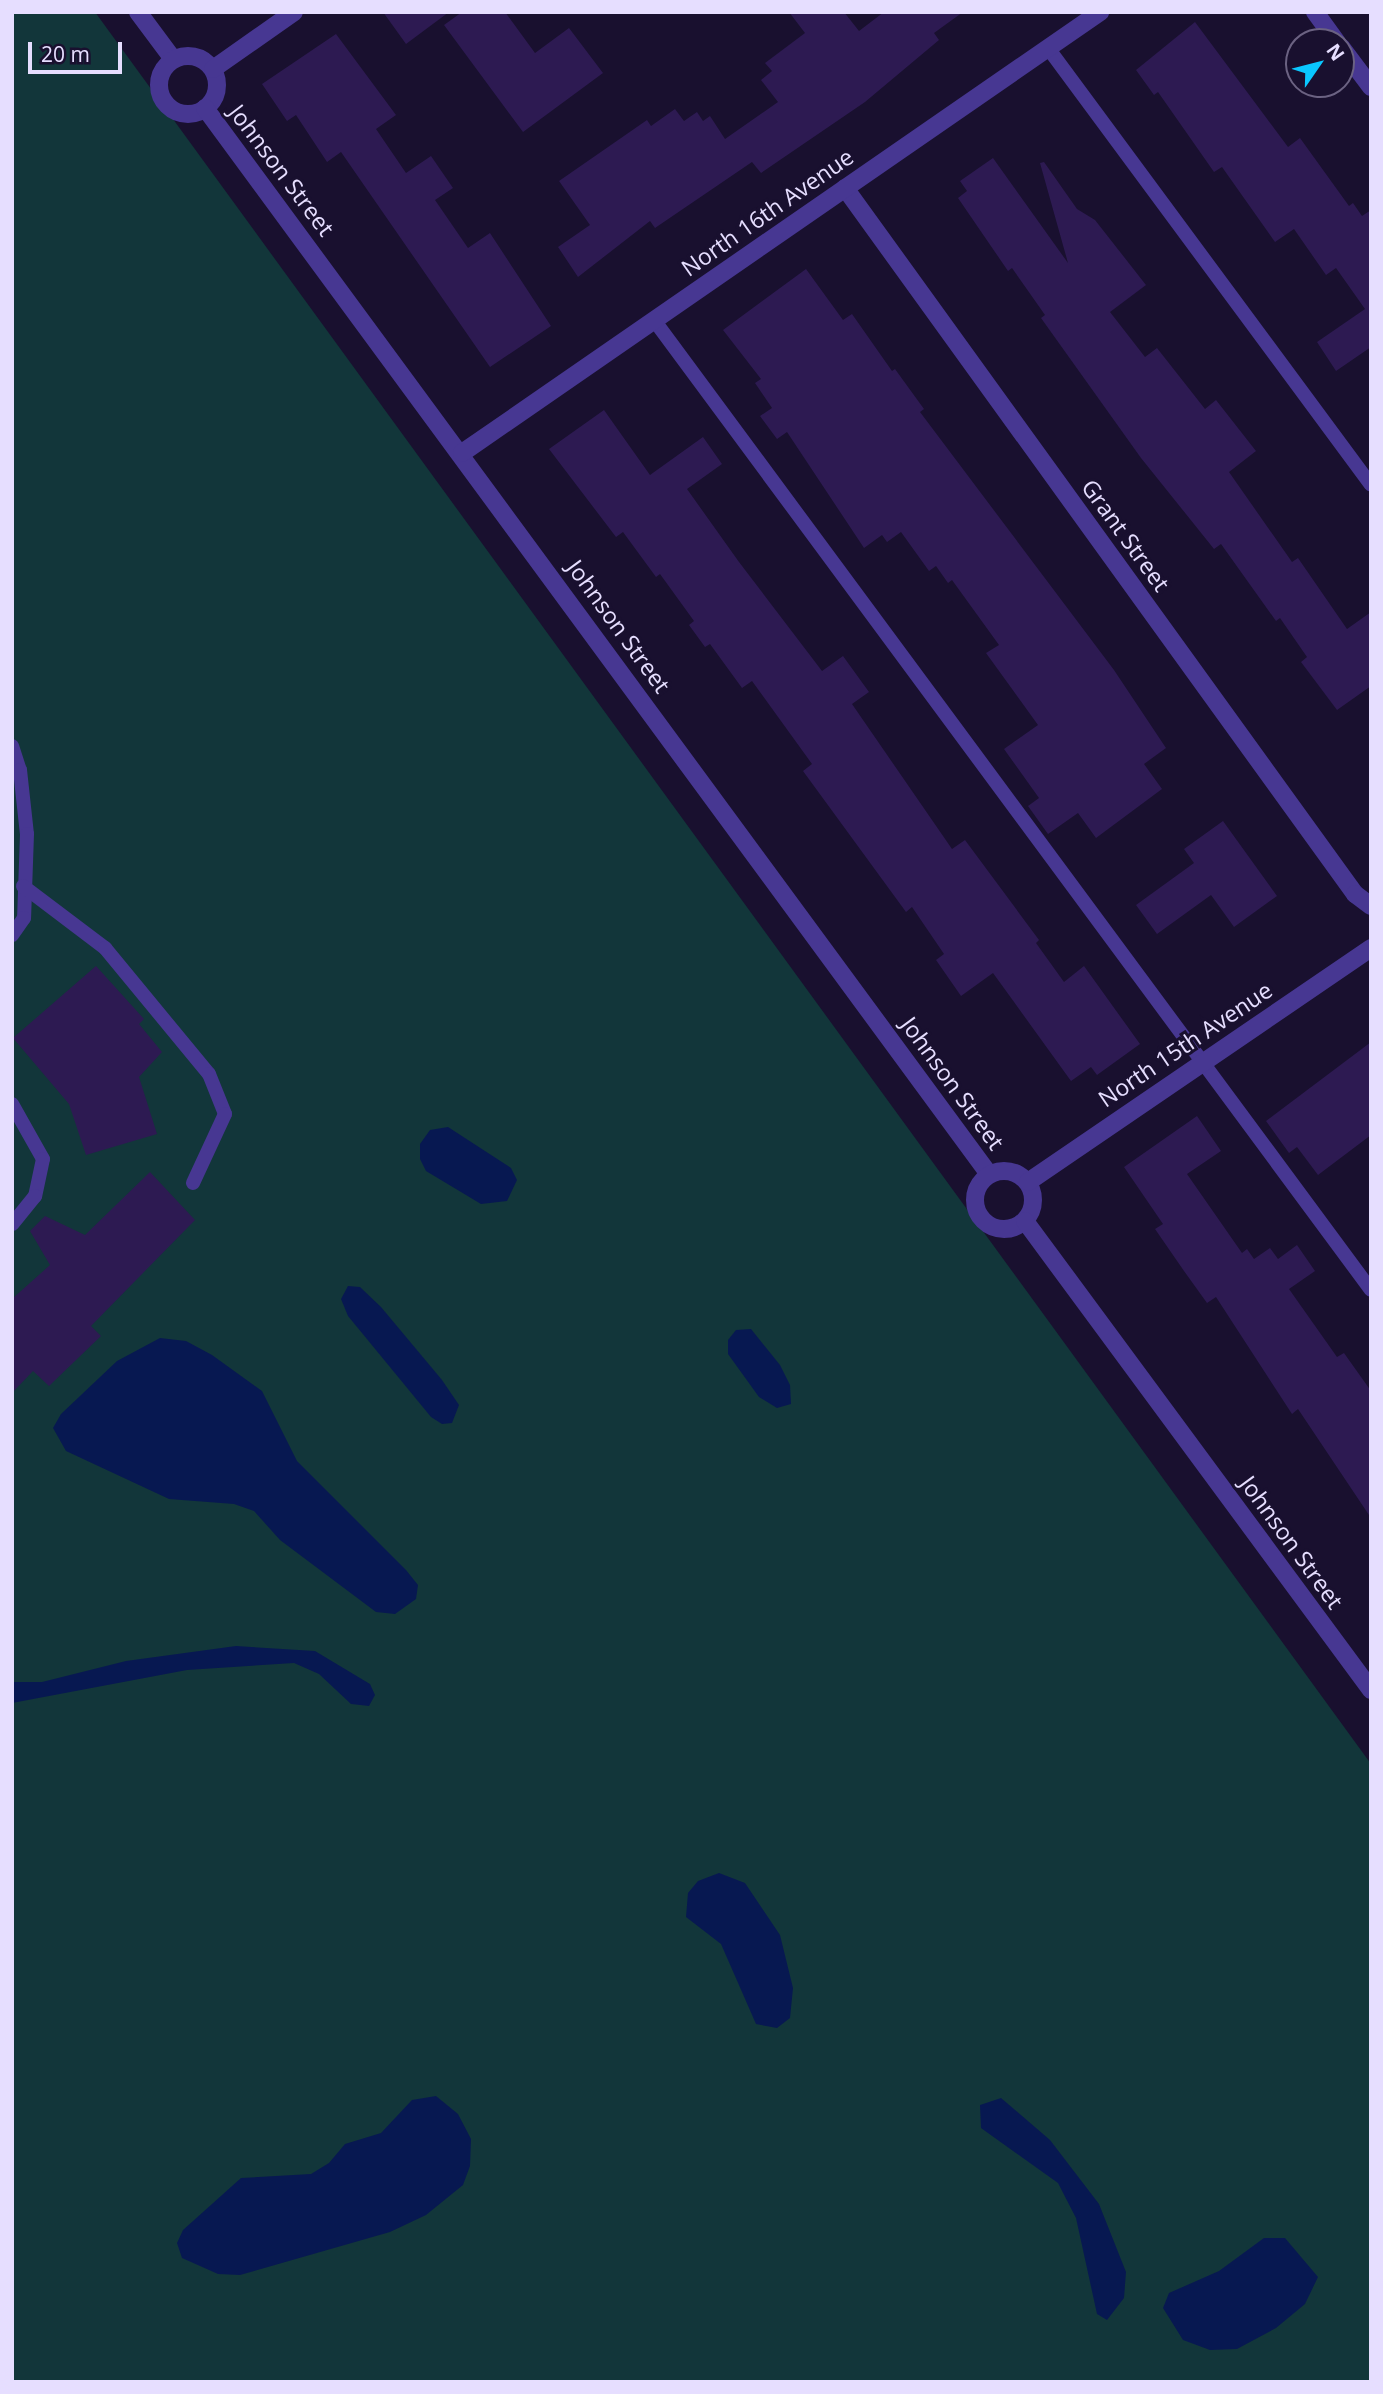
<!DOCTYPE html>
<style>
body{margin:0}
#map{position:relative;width:1383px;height:2394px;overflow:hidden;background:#19102f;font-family:"Open Sans",sans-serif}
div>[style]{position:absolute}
.green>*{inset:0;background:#12363a}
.water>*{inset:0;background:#071851}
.building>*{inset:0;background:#2d1a52}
.lane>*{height:14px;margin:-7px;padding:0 7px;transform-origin:7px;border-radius:7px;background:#473792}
.street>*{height:18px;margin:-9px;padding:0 9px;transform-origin:9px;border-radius:9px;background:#473792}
.street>.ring{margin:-9px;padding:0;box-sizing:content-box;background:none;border:18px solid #473792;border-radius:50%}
span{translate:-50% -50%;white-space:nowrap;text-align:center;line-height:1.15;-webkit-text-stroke:6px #19102f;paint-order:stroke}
.street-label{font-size:23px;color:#e6deff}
.frame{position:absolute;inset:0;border:14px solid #e6deff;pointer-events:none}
.north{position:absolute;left:1285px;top:28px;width:70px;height:70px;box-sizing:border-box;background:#19102f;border:2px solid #6b6282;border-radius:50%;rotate:55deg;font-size:19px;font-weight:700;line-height:28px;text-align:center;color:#e6deff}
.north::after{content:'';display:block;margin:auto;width:24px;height:32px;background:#0ac7ff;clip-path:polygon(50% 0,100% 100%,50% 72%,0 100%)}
.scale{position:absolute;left:28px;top:42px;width:94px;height:32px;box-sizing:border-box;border:4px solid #e6deff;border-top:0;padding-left:9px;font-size:21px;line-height:24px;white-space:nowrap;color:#e6deff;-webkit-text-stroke:5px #19102f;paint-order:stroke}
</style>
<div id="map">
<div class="green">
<i style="clip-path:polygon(12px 12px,95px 12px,1371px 1764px,1371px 2382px,12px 2382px)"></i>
</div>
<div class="water">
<i style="clip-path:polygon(448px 1127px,511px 1168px,517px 1180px,507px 1201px,481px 1204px,426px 1171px,420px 1159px,420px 1144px,430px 1130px)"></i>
<i style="clip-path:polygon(348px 1286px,360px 1287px,381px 1307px,442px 1380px,459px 1405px,452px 1423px,442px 1424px,431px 1417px,348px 1316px,341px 1299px)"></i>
<i style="clip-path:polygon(751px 1329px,780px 1365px,790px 1385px,791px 1404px,777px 1408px,759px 1397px,728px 1354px,728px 1340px,736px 1330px)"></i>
<i style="clip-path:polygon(160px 1338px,186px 1341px,212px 1355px,262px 1391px,297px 1461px,406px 1570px,418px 1585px,416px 1599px,395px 1614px,376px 1612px,280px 1540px,254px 1511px,234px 1504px,169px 1499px,66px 1451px,53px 1428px,61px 1414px,117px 1361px)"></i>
<i style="clip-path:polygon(236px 1646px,315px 1651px,370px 1684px,375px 1695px,369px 1706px,351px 1704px,319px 1674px,294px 1663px,187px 1670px,12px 1703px,12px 1682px,42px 1682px,126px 1661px)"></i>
<i style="clip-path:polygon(719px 1873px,745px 1883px,780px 1935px,793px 1988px,790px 2018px,777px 2028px,756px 2024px,721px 1944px,686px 1917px,688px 1893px,698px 1881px)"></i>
<i style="clip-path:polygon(436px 2096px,458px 2114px,471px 2139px,470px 2166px,463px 2185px,426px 2215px,390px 2232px,240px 2275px,218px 2274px,182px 2258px,177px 2243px,183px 2230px,241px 2178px,311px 2174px,329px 2163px,345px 2144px,381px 2133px,412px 2100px)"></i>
<i style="clip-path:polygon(1001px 2098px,1050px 2140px,1099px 2204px,1126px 2272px,1124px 2298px,1107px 2320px,1097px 2314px,1076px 2218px,1058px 2183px,981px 2128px,980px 2105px)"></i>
<i style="clip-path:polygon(1264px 2238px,1285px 2238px,1318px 2277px,1305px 2304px,1276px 2328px,1237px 2349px,1210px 2350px,1183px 2340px,1163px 2308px,1169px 2293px,1219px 2271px)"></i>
</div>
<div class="building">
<i style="clip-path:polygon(383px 12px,449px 12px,406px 44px)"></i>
<i style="clip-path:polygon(462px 12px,505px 12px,535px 53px,569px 28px,603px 73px,523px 132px,444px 25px)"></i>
<i style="clip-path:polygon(789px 12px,844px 12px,859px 31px,884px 12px,963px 12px,934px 33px,939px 40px,865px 102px,761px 173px,752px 162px,655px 228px,650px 221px,578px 277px,558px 247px,590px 225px,559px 181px,647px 120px,651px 126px,675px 109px,684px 121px,697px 112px,703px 121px,710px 116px,725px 139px,778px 102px,761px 80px,772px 71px,765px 63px,805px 33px)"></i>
<i style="clip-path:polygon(1195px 22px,1288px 147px,1300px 138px,1349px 206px,1353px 203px,1362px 216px,1371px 210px,1371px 347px,1336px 371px,1317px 342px,1365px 309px,1336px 268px,1326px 275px,1294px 229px,1275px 242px,1222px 167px,1214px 172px,1158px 92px,1154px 95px,1136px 70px)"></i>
<i style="clip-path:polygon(336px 34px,396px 115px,376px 129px,406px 173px,431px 156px,453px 188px,435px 200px,468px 248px,490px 233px,551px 326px,490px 367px,341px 152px,327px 162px,296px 115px,287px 121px,262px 84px)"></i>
<i style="clip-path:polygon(993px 158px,1068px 263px,1040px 163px,1044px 162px,1077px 209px,1095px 220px,1146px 285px,1110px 312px,1145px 357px,1157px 348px,1205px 409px,1216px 400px,1256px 451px,1229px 472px,1292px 562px,1298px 558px,1347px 629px,1371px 612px,1371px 686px,1337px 710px,1301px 662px,1307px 657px,1280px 618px,1276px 621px,1221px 544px,1214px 549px,1141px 458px,1041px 318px,1045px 315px,1012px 268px,1008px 271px,958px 198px,967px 191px,960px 181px)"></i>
<i style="clip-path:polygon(806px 269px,843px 320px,852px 314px,892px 371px,895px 369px,924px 409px,920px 412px,1114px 670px,1166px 748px,1144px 764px,1162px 789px,1096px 838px,1078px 813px,1048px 834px,1028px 806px,1039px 798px,1004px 749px,1038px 725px,986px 653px,999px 645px,952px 580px,948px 583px,936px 566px,929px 571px,901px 532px,887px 542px,882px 535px,864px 548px,787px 432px,777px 439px,760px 416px,772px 408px,755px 383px,761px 379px,723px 330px)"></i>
<i style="clip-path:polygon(604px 410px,650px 475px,703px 437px,722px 464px,687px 489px,739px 562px,822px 671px,843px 656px,869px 692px,852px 704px,952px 849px,965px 840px,1039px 940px,1036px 943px,1064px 982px,1084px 966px,1140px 1044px,1097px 1075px,1091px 1067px,1071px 1081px,993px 973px,961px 996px,936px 960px,944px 954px,912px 907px,906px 912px,803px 771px,812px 764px,752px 681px,742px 688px,710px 644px,705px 647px,689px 625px,694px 621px,660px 574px,656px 577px,623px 532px,616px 537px,549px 449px)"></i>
<i style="clip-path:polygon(1223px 821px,1277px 896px,1234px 927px,1211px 895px,1157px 934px,1136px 905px,1194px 863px,1184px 849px)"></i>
<i style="clip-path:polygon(96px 966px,144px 1019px,139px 1024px,162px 1052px,139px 1077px,157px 1134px,86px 1155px,69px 1104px,13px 1038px)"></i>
<i style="clip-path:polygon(1371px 1042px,1371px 1135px,1318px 1175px,1297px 1147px,1289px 1153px,1266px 1121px)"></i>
<i style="clip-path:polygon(1197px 1116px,1221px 1151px,1187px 1174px,1242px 1253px,1247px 1249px,1254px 1259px,1270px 1248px,1278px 1259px,1297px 1245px,1315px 1271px,1289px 1289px,1337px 1357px,1344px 1353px,1371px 1391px,1371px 1518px,1298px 1409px,1292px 1414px,1216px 1297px,1207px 1303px,1184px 1271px,1155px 1229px,1163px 1224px,1124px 1167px)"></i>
<i style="clip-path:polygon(150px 1172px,195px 1220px,91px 1326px,101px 1336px,49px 1386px,33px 1371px,12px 1393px,12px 1299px,50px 1265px,30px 1231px,45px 1216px,85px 1235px)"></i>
</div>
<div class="lane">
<i style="left:1048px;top:48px;width:543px;rotate:53.53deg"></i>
<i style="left:654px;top:320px;width:1206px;rotate:53.53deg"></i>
<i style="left:12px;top:746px;width:25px;rotate:72deg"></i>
<i style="left:20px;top:770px;width:64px;rotate:83.8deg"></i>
<i style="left:27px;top:834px;width:84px;rotate:92deg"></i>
<i style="left:24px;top:918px;width:21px;rotate:125deg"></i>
<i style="left:23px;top:886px;width:103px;rotate:37.1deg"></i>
<i style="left:105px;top:948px;width:163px;rotate:50.5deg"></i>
<i style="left:209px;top:1074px;width:43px;rotate:68.2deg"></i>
<i style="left:225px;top:1114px;width:76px;rotate:114.9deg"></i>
<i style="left:12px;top:1104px;width:63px;rotate:60.6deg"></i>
<i style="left:43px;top:1159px;width:38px;rotate:102deg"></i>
<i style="left:35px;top:1196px;width:36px;rotate:129deg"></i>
</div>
<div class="street">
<i style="left:138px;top:12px;width:59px;rotate:53.3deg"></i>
<i style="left:1315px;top:12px;width:37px;rotate:54deg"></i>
<i style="left:1341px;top:47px;width:50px;rotate:53.1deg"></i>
<i class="ring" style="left:159px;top:56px;width:40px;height:40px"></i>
<i style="left:213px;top:69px;width:99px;rotate:-35.1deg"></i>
<i style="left:205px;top:108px;width:1323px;rotate:53.67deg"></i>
<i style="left:845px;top:188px;width:871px;rotate:54.16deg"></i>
<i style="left:1355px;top:894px;width:20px;rotate:37deg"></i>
<i style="left:462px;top:453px;width:776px;rotate:-34.65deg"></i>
<i class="ring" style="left:975px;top:1171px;width:40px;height:40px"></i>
<i style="left:1028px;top:1182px;width:415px;rotate:-34.3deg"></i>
<i style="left:1025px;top:1221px;width:583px;rotate:53.58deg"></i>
</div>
<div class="street-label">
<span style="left:282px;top:170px;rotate:53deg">Johnson Street</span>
<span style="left:767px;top:212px;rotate:-35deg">North 16th Avenue</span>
<span style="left:1126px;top:535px;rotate:54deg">Grant Street</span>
<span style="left:619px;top:626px;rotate:54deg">Johnson Street</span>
<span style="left:1185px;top:1044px;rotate:-34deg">North 15th Avenue</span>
<span style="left:953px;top:1083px;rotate:54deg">Johnson Street</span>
<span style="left:1292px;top:1542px;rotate:54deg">Johnson Street</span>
</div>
<div class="frame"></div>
<div class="north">N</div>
<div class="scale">20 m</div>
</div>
